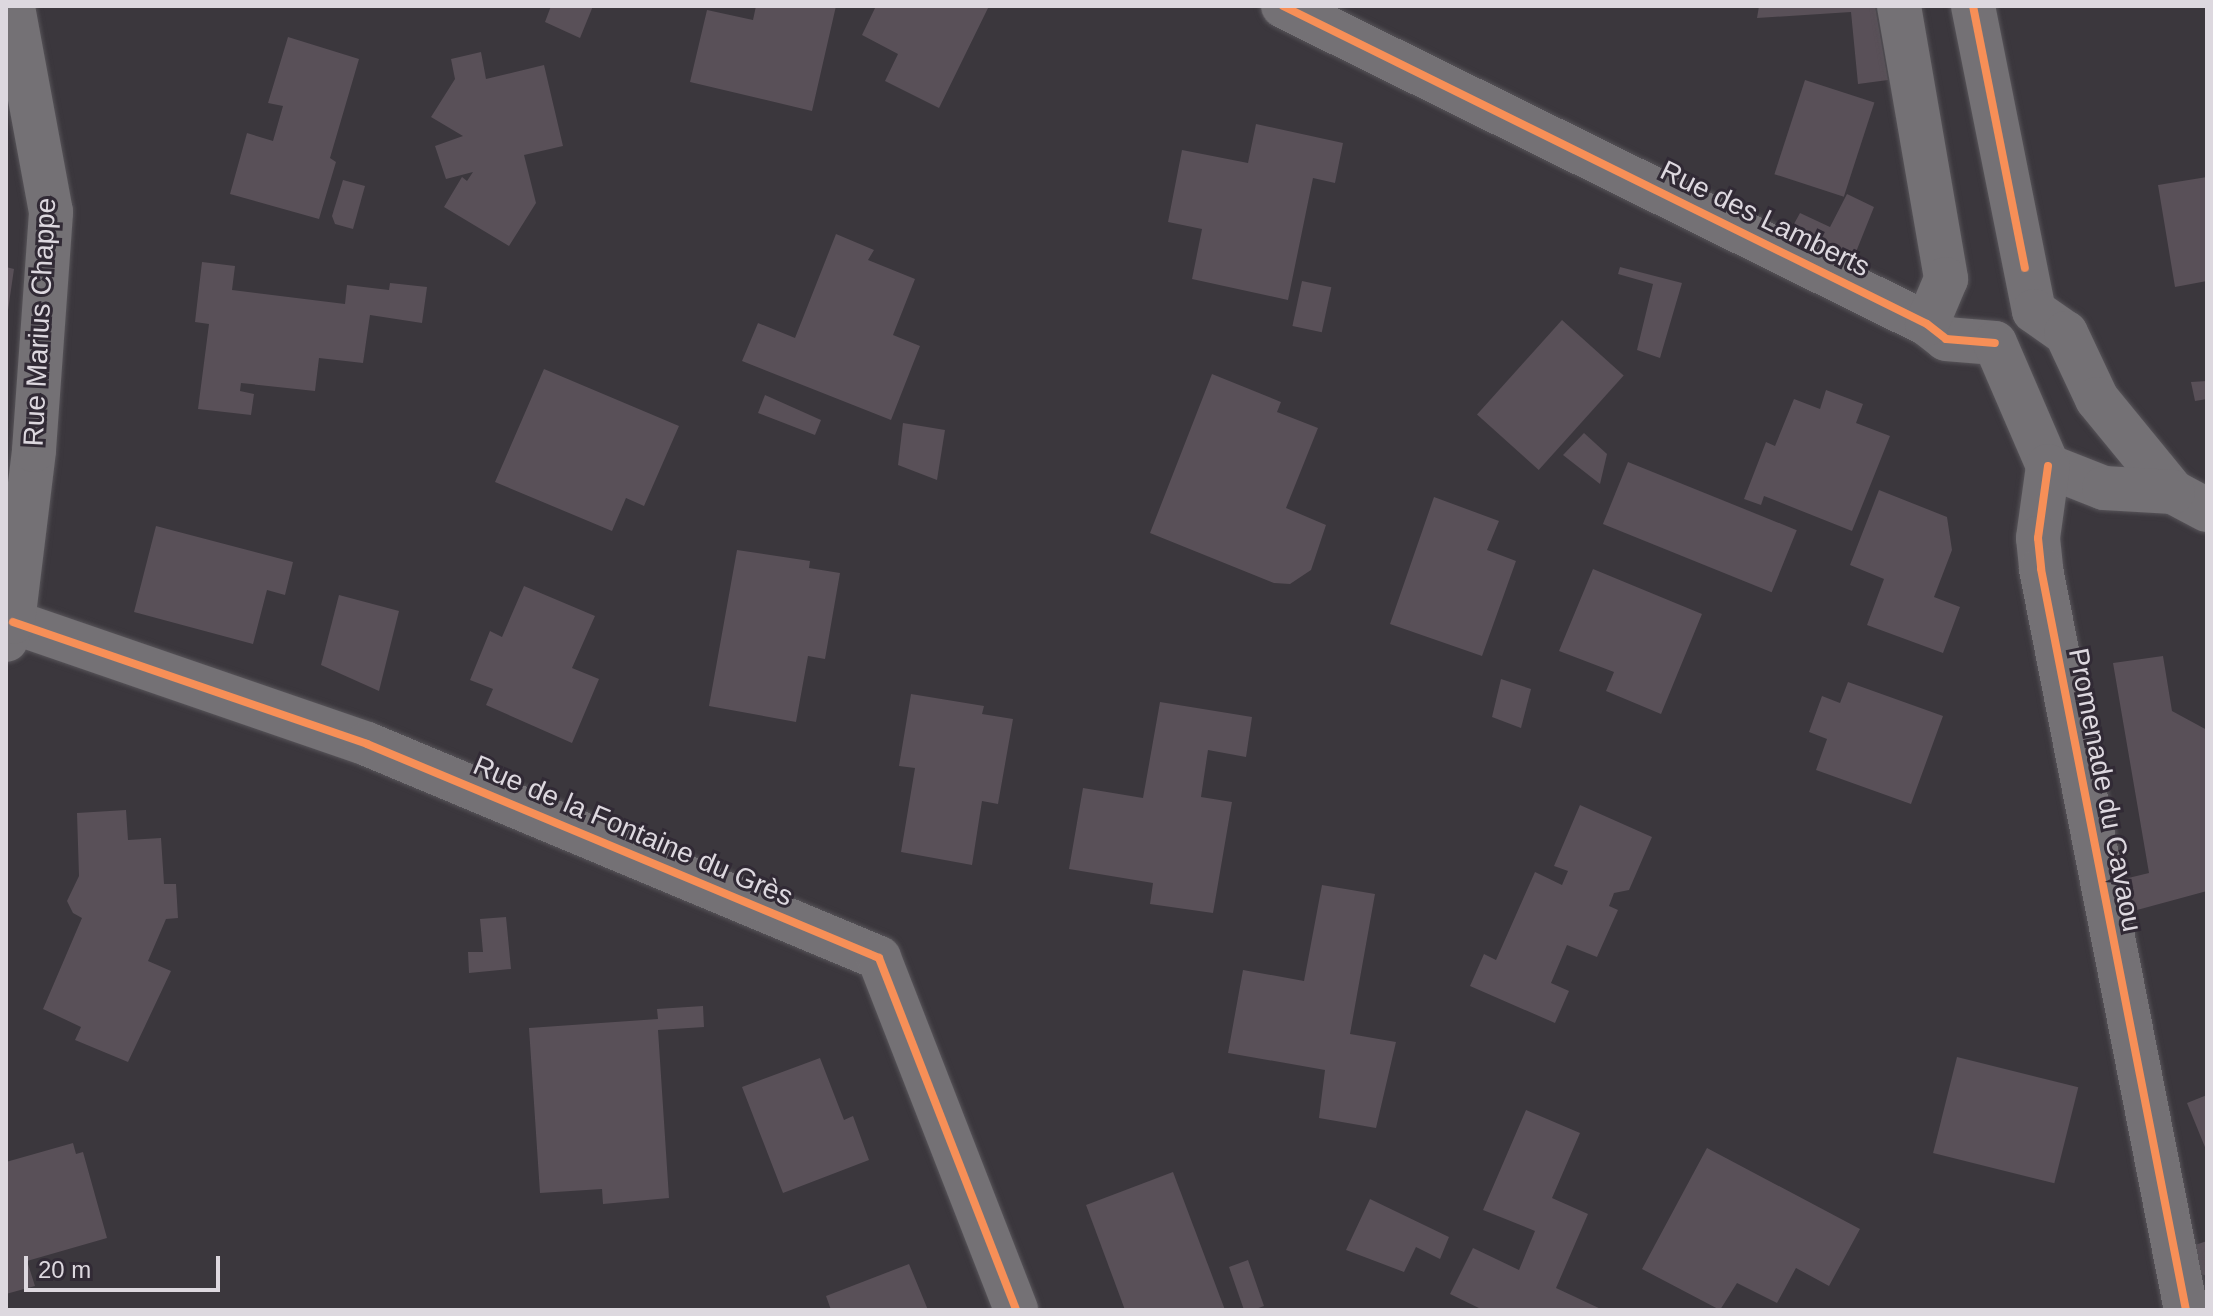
<!DOCTYPE html>
<meta charset="utf-8">
<style>
body{margin:0}
#map{position:relative;width:2213px;height:1316px;overflow:hidden;background:#3b373d;font-family:Arial,sans-serif}
div>[style]{position:absolute}
.building>*{inset:0;background:#595058;transform-origin:0 0}
.roads{filter:drop-shadow(0 0 2px #575459) drop-shadow(0 0 2px #575459)}
.minor>*{height:44px;margin:-22px;padding:0 22px;transform-origin:22px;border-radius:22px;background:#747175}
.cycleway>*{height:8px;margin:-4px;padding:0 4px;transform-origin:4px;border-radius:4px;background:#f78f57}
span{translate:-50% -50%;white-space:nowrap;text-align:center;line-height:1.15;-webkit-text-stroke:6px #312a35;paint-order:stroke}
.street-label{font-size:28px;color:#ddd8df}
.frame{position:absolute;inset:0;border:8px solid #ddd8df;pointer-events:none}
.scale{position:absolute;left:24px;top:1256px;width:196px;height:36px;box-sizing:border-box;border:4px solid #ddd8df;border-top:0;padding-left:10px;font-size:24px;line-height:28px;white-space:nowrap;color:#ddd8df;-webkit-text-stroke:6px #312a35;paint-order:stroke}
</style>
<div id="map">
<div class="building">
<i style="clip-path:polygon(551px 6px,593px 6px,580px 38px,545px 22px)"></i>
<i style="clip-path:polygon(756px 6px,836px 6px,812px 111px,690px 82px,707px 10px,753px 20px)"></i>
<i style="clip-path:polygon(876px 6px,989px 6px,939px 108px,885px 81px,898px 54px,862px 35px)"></i>
<i style="clip-path:polygon(1759px 6px,1875px 6px,1888px 80px,1858px 84px,1851px 12px,1757px 18px)"></i>
<i style="clip-path:polygon(288px 37px,359px 59px,330px 158px,336px 162px,319px 219px,230px 194px,247px 133px,273px 141px,283px 106px,268px 103px)"></i>
<i style="clip-path:polygon(481px 52px,486px 79px,544px 65px,563px 146px,524px 155px,536px 203px,509px 246px,444px 207px,462px 177px,467px 181px,473px 172px,446px 179px,435px 146px,463px 136px,431px 117px,455px 79px,451px 59px)"></i>
<i style="left:1805px;top:80px;width:73px;height:99px;rotate:18deg"></i>
<i style="clip-path:polygon(1256px 124px,1343px 143px,1335px 183px,1313px 178px,1288px 300px,1192px 279px,1202px 229px,1168px 222px,1182px 150px,1248px 163px)"></i>
<i style="clip-path:polygon(2207px 177px,2207px 281px,2175px 287px,2158px 185px)"></i>
<i style="clip-path:polygon(343px 180px,365px 186px,353px 229px,335px 224px,332px 216px)"></i>
<i style="clip-path:polygon(1847px 194px,1874px 207px,1852px 262px,1790px 231px,1800px 213px,1830px 227px)"></i>
<i style="clip-path:polygon(836px 234px,874px 250px,868px 260px,915px 279px,893px 335px,920px 346px,891px 420px,742px 361px,758px 323px,795px 338px)"></i>
<i style="clip-path:polygon(202px 262px,235px 266px,232px 290px,345px 304px,347px 285px,389px 290px,390px 283px,427px 287px,422px 323px,370px 315px,363px 363px,319px 358px,315px 391px,241px 383px,240px 391px,254px 394px,251px 415px,198px 409px,209px 324px,195px 322px)"></i>
<i style="clip-path:polygon(6px 267px,14px 269px,7px 317px,6px 317px)"></i>
<i style="clip-path:polygon(1620px 267px,1682px 283px,1660px 358px,1637px 350px,1653px 284px,1618px 274px)"></i>
<i style="left:1302px;top:281px;width:30px;height:46px;rotate:12deg"></i>
<i style="left:1562px;top:320px;width:83px;height:127px;rotate:42deg"></i>
<i style="clip-path:polygon(544px 369px,679px 426px,644px 506px,626px 498px,612px 531px,495px 482px)"></i>
<i style="clip-path:polygon(1212px 374px,1281px 402px,1277px 412px,1318px 428px,1286px 508px,1326px 525px,1311px 570px,1290px 584px,1274px 583px,1150px 533px)"></i>
<i style="clip-path:polygon(2207px 381px,2207px 399px,2195px 401px,2191px 382px)"></i>
<i style="clip-path:polygon(1826px 390px,1863px 404px,1856px 423px,1890px 436px,1852px 531px,1764px 496px,1761px 505px,1744px 499px,1766px 442px,1775px 446px,1794px 399px,1820px 409px)"></i>
<i style="clip-path:polygon(765px 395px,821px 420px,815px 435px,758px 413px)"></i>
<i style="clip-path:polygon(903px 423px,945px 430px,937px 480px,898px 465px)"></i>
<i style="clip-path:polygon(1584px 433px,1607px 454px,1600px 484px,1563px 455px)"></i>
<i style="left:1628px;top:462px;width:182px;height:67px;rotate:22deg"></i>
<i style="clip-path:polygon(1879px 490px,1947px 517px,1952px 550px,1934px 597px,1960px 607px,1943px 653px,1867px 625px,1884px 579px,1850px 565px)"></i>
<i style="clip-path:polygon(1434px 497px,1499px 521px,1487px 550px,1516px 561px,1482px 656px,1390px 624px)"></i>
<i style="clip-path:polygon(156px 526px,293px 562px,285px 595px,267px 590px,253px 644px,134px 612px)"></i>
<i style="clip-path:polygon(737px 550px,810px 561px,809px 568px,840px 573px,825px 659px,808px 656px,796px 722px,709px 706px)"></i>
<i style="clip-path:polygon(1593px 569px,1702px 614px,1661px 714px,1606px 691px,1614px 672px,1559px 651px)"></i>
<i style="clip-path:polygon(524px 586px,595px 616px,572px 668px,599px 679px,572px 743px,486px 705px,493px 689px,470px 680px,490px 631px,502px 637px)"></i>
<i style="clip-path:polygon(339px 595px,399px 611px,379px 691px,321px 665px)"></i>
<i style="clip-path:polygon(2163px 656px,2172px 711px,2207px 730px,2207px 891px,2126px 913px,2120px 880px,2149px 873px,2113px 663px)"></i>
<i style="clip-path:polygon(1501px 679px,1531px 689px,1521px 728px,1492px 717px)"></i>
<i style="clip-path:polygon(1848px 682px,1943px 716px,1911px 804px,1816px 770px,1827px 739px,1809px 732px,1822px 696px,1840px 703px)"></i>
<i style="clip-path:polygon(911px 694px,984px 706px,982px 714px,1013px 719px,998px 804px,982px 801px,972px 865px,901px 852px,915px 768px,899px 766px)"></i>
<i style="clip-path:polygon(1160px 702px,1252px 717px,1246px 757px,1208px 750px,1201px 797px,1232px 802px,1213px 913px,1150px 904px,1153px 883px,1069px 869px,1083px 788px,1143px 798px)"></i>
<i style="clip-path:polygon(1580px 805px,1652px 837px,1629px 890px,1614px 893px,1609px 906px,1618px 910px,1597px 957px,1567px 945px,1551px 983px,1569px 991px,1555px 1023px,1470px 986px,1484px 954px,1496px 960px,1535px 872px,1562px 885px,1568px 871px,1554px 866px)"></i>
<i style="clip-path:polygon(126px 810px,128px 840px,161px 838px,164px 884px,176px 884px,178px 918px,166px 919px,148px 961px,171px 971px,128px 1062px,75px 1040px,81px 1027px,43px 1009px,82px 918px,73px 913px,67px 901px,79px 876px,77px 813px)"></i>
<i style="clip-path:polygon(1322px 885px,1375px 894px,1350px 1034px,1396px 1042px,1376px 1128px,1319px 1118px,1325px 1070px,1228px 1053px,1243px 970px,1304px 981px)"></i>
<i style="clip-path:polygon(506px 917px,511px 969px,469px 973px,468px 952px,483px 952px,480px 919px)"></i>
<i style="clip-path:polygon(703px 1006px,704px 1027px,658px 1030px,669px 1198px,603px 1204px,602px 1189px,540px 1193px,529px 1028px,658px 1019px,657px 1009px)"></i>
<i style="left:1957px;top:1057px;width:125px;height:99px;rotate:14deg"></i>
<i style="clip-path:polygon(820px 1058px,844px 1120px,853px 1116px,869px 1160px,783px 1193px,742px 1087px)"></i>
<i style="clip-path:polygon(2207px 1095px,2207px 1152px,2187px 1103px)"></i>
<i style="clip-path:polygon(1526px 1110px,1580px 1133px,1552px 1198px,1588px 1214px,1556px 1288px,1603px 1310px,1483px 1310px,1450px 1294px,1473px 1248px,1519px 1270px,1535px 1231px,1483px 1210px)"></i>
<i style="clip-path:polygon(73px 1143px,76px 1154px,83px 1152px,107px 1238px,27px 1261px,35px 1286px,6px 1294px,6px 1162px)"></i>
<i style="clip-path:polygon(1707px 1148px,1860px 1229px,1829px 1286px,1796px 1268px,1777px 1303px,1737px 1283px,1720px 1310px,1642px 1269px)"></i>
<i style="clip-path:polygon(1173px 1172px,1225px 1310px,1125px 1310px,1086px 1205px)"></i>
<i style="clip-path:polygon(1370px 1199px,1449px 1237px,1440px 1259px,1416px 1247px,1404px 1272px,1346px 1250px)"></i>
<i style="clip-path:polygon(2207px 1241px,2207px 1276px,2201px 1274px,2195px 1245px)"></i>
<i style="clip-path:polygon(1248px 1260px,1264px 1306px,1253px 1310px,1244px 1310px,1229px 1267px)"></i>
<i style="clip-path:polygon(909px 1264px,928px 1310px,831px 1310px,826px 1296px)"></i>
</div>
<div class="roads">
<div class="minor">
<i style="left:1283px;top:6px;width:718px;rotate:26.28deg"></i>
<i style="left:1927px;top:324px;width:24px;rotate:38deg"></i>
<i style="left:1946px;top:339px;width:49px;rotate:4.7deg"></i>
<i style="left:1899px;top:6px;width:277px;rotate:80.2deg"></i>
<i style="left:1946px;top:279px;width:49px;rotate:112.9deg"></i>
<i style="left:1973px;top:6px;width:311px;rotate:78.7deg"></i>
<i style="left:2034px;top:311px;width:39px;rotate:35deg"></i>
<i style="left:2066px;top:333px;width:73px;rotate:64.8deg"></i>
<i style="left:2097px;top:399px;width:120px;rotate:50.7deg"></i>
<i style="left:2173px;top:492px;width:38px;rotate:28deg"></i>
<i style="left:1995px;top:343px;width:134px;rotate:66.7deg"></i>
<i style="left:2048px;top:466px;width:60px;rotate:21.4deg"></i>
<i style="left:2104px;top:488px;width:69px;rotate:3.3deg"></i>
<i style="left:2048px;top:466px;width:73px;rotate:97.9deg"></i>
<i style="left:2038px;top:538px;width:31px;rotate:84deg"></i>
<i style="left:2041px;top:569px;width:755px;rotate:78.93deg"></i>
<i style="left:13px;top:622px;width:374px;rotate:19deg"></i>
<i style="left:367px;top:744px;width:555px;rotate:22.68deg"></i>
<i style="left:879px;top:958px;width:378px;rotate:68.7deg"></i>
<i style="left:6px;top:640px;width:19px;rotate:-69deg"></i>
<i style="left:13px;top:622px;width:173px;rotate:-83deg"></i>
<i style="left:34px;top:450px;width:239px;rotate:-85.9deg"></i>
<i style="left:51px;top:212px;width:209px;rotate:-100.5deg"></i>
</div>
</div>
<div class="cycleway">
<i style="left:1283px;top:6px;width:718px;rotate:26.28deg"></i>
<i style="left:1927px;top:324px;width:24px;rotate:38deg"></i>
<i style="left:1946px;top:339px;width:49px;rotate:4.7deg"></i>
<i style="left:1973px;top:6px;width:267px;rotate:78.8deg"></i>
<i style="left:2048px;top:466px;width:73px;rotate:97.9deg"></i>
<i style="left:2038px;top:538px;width:31px;rotate:84deg"></i>
<i style="left:2041px;top:569px;width:755px;rotate:78.93deg"></i>
<i style="left:13px;top:622px;width:374px;rotate:19deg"></i>
<i style="left:367px;top:744px;width:555px;rotate:22.68deg"></i>
<i style="left:879px;top:958px;width:378px;rotate:68.7deg"></i>
</div>
<div class="street-label">
<span style="left:1765px;top:219px;rotate:26deg">Rue des Lamberts</span>
<span style="left:40px;top:322px;rotate:-87deg">Rue Marius Chappe</span>
<span style="left:2105px;top:790px;rotate:79deg">Promenade du Cavaou</span>
<span style="left:633px;top:831px;rotate:23deg">Rue de la Fontaine du Grès</span>
</div>
<div class="frame"></div>
<div class="scale">20 m</div>
</div>
